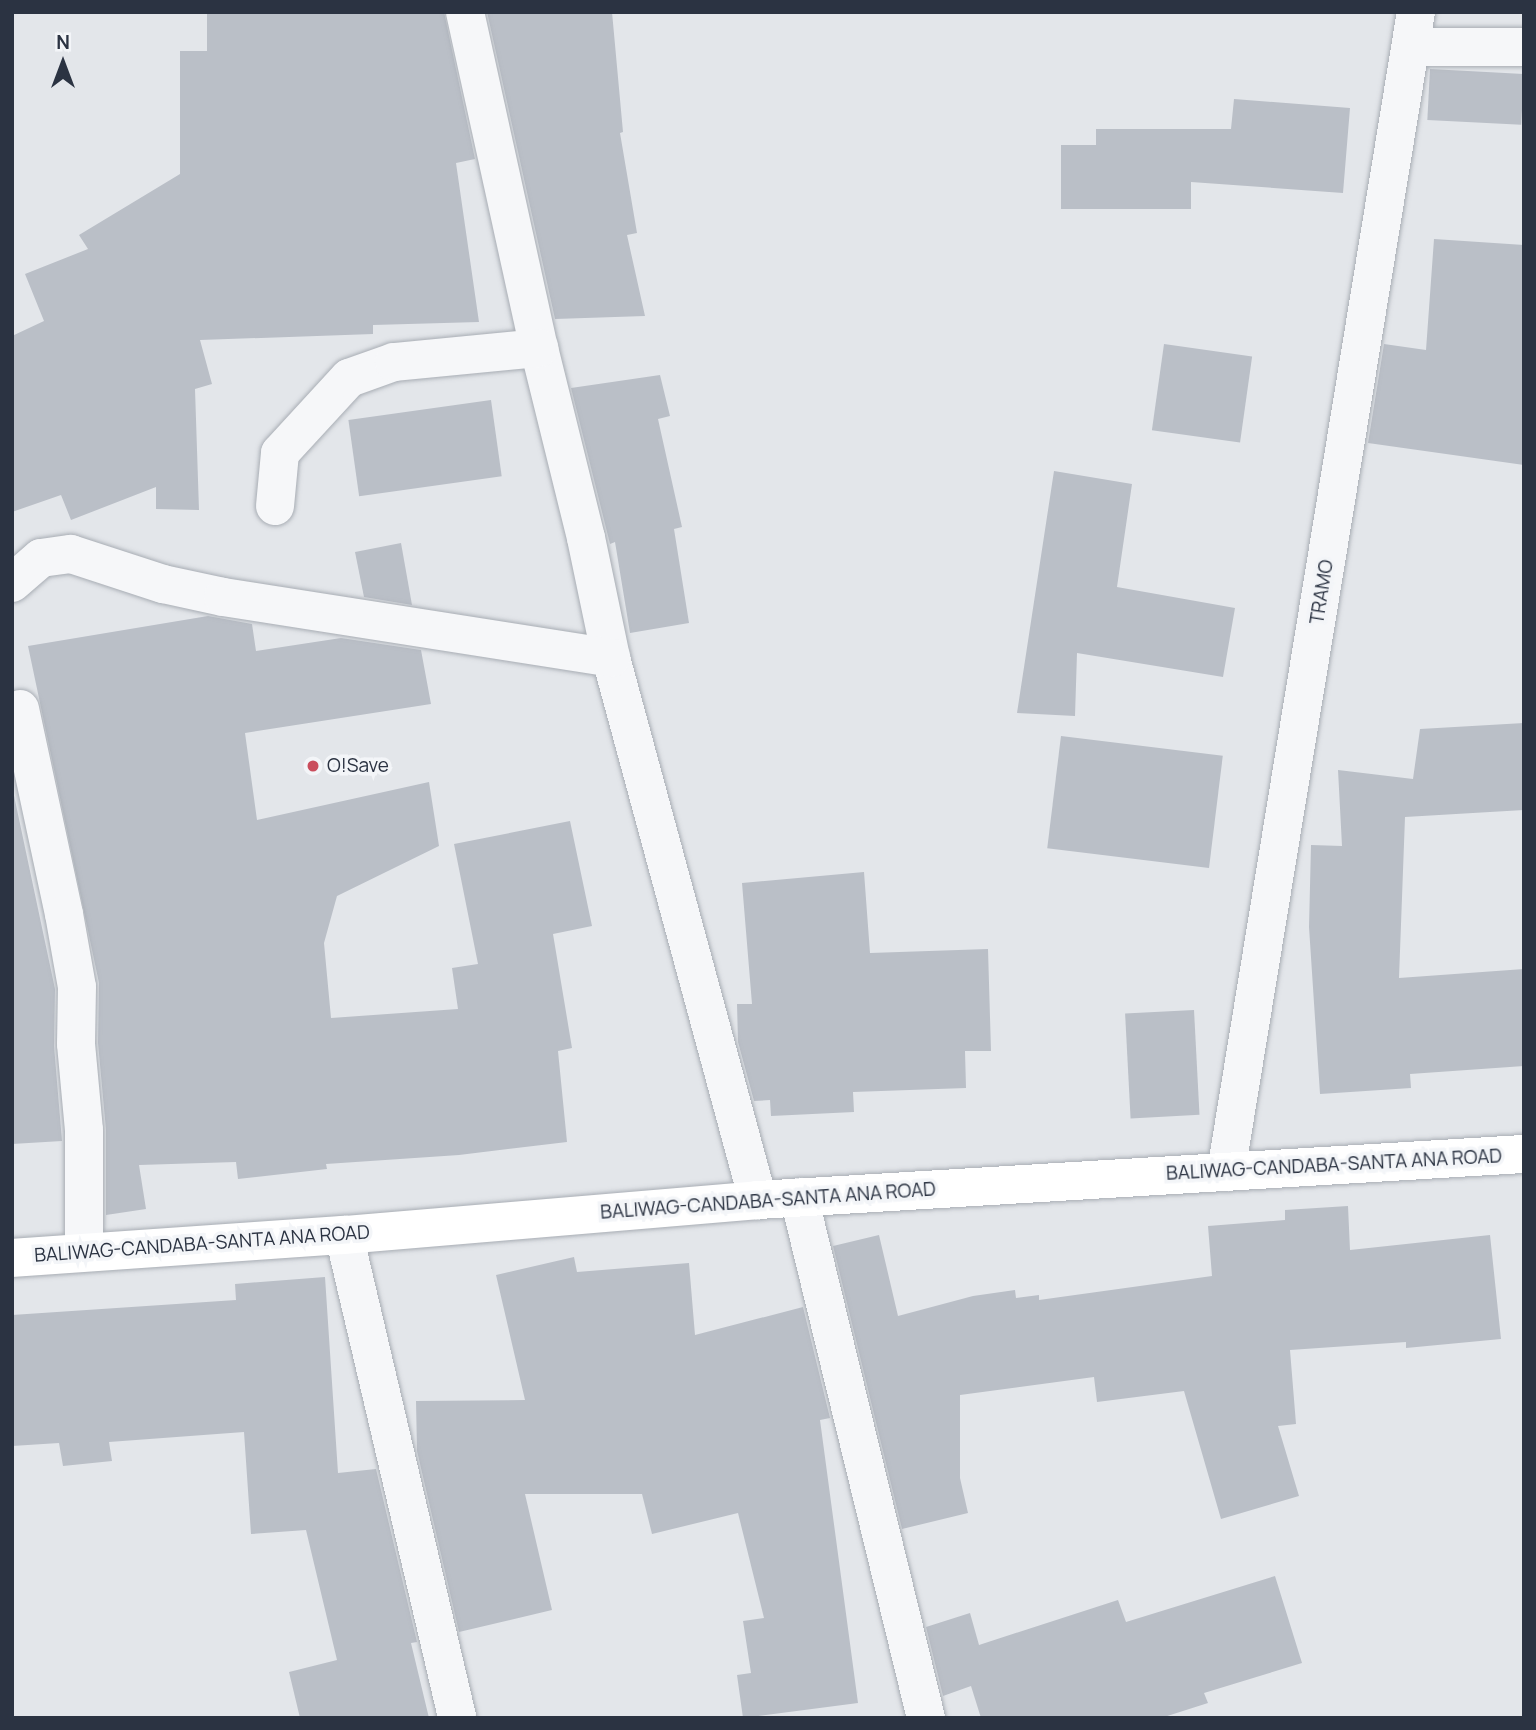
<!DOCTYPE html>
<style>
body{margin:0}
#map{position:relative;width:1536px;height:1730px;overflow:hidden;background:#e3e6ea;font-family:Manrope,sans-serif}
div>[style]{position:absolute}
.building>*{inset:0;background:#babfc7;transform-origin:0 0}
.roads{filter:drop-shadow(0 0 2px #a8adb4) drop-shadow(0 0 2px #a8adb4)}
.pedestrian>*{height:38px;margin:-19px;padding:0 19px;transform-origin:19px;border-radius:19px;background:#f6f7f9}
.minor>*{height:38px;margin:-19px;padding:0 19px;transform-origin:19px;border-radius:19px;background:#f6f7f9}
.primary>*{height:38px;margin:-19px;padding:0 19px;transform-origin:19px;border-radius:19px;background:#fff}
.dots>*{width:19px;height:19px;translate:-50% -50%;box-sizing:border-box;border:4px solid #f3f5f8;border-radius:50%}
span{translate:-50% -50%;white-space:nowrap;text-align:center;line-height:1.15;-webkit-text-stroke:7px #f3f5f8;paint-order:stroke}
.street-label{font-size:19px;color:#2b3342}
.poi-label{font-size:19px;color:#2b3342}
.left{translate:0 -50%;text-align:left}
.frame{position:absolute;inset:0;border:14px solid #2b3342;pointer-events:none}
.north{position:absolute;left:28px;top:28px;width:70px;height:70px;-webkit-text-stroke:5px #f3f5f8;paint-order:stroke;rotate:0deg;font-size:19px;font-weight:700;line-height:28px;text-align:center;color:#2b3342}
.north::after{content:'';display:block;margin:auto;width:24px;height:32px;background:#2b3342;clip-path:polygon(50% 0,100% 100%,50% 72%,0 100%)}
</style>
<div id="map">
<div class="building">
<i style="clip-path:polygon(207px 12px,444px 12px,475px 159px,456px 163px,479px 322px,373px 325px,373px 334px,200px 340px,212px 384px,195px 389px,199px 510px,156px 509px,156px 487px,71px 520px,61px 495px,12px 512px,12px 336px,44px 321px,25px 274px,88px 249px,79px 235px,180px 174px,180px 51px,207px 51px)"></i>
<i style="clip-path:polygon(487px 12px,612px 12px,623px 132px,620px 133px,637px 233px,627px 235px,645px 316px,555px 319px)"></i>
<i style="left:1430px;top:69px;width:94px;height:51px;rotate:3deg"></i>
<i style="clip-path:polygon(1234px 99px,1350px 108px,1343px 193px,1191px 182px,1191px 209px,1061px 209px,1061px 145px,1096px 145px,1096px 129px,1231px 129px)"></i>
<i style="clip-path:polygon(1434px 239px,1524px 245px,1524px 465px,1368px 443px,1384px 344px,1426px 350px)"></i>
<i style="left:1164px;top:344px;width:89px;height:87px;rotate:8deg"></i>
<i style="clip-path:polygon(660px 375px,670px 416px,658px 419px,682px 527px,674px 529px,689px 623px,630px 633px,615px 542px,610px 544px,571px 388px)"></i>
<i style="left:491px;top:400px;width:77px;height:144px;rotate:82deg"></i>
<i style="clip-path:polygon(1054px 471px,1132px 484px,1117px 587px,1235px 608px,1223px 677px,1077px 653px,1075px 716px,1017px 713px)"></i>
<i style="clip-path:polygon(401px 543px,412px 605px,364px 597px,355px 552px)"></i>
<i style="clip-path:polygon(208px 616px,252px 624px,256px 651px,341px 638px,421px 650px,431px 704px,245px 733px,257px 820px,429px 782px,439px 846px,337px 896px,324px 943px,331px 1018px,458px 1009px,452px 968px,478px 964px,454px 844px,570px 821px,592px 926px,553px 934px,572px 1048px,558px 1051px,567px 1142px,459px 1155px,326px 1164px,327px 1169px,238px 1179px,236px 1162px,139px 1165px,146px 1209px,106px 1215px,106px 1130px,98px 1043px,99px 983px,28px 646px)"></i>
<i style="clip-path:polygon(1524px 723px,1524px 810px,1405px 817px,1399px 978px,1524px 969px,1524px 1066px,1410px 1074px,1411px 1088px,1320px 1094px,1309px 927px,1311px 845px,1342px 846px,1338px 770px,1413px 779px,1420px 729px)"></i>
<i style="left:1061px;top:736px;width:163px;height:113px;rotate:7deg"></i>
<i style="clip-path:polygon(12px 786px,55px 989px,54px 1046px,62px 1141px,12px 1144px)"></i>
<i style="clip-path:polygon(864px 872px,870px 953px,988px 949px,991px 1051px,965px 1051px,966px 1088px,853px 1092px,854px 1112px,771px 1116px,770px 1100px,754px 1101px,738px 1042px,737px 1004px,752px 1004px,742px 883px)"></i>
<i style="left:1194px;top:1010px;width:105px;height:69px;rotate:87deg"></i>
<i style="clip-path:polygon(1348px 1206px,1350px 1250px,1490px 1235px,1501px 1339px,1406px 1348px,1406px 1342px,1290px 1350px,1296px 1424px,1278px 1426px,1299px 1496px,1221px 1519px,1184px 1391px,1097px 1402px,1094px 1377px,960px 1395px,960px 1478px,968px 1513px,902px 1529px,833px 1246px,879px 1235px,898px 1316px,973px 1296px,1015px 1290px,1016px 1298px,1039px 1295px,1039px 1300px,1212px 1276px,1208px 1226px,1285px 1220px,1285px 1210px)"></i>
<i style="clip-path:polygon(574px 1257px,577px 1272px,689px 1263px,695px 1335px,803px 1307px,830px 1418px,820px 1420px,858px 1703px,743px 1718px,737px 1675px,751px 1673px,743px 1621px,764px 1618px,738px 1513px,652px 1534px,642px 1494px,525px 1494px,552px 1610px,459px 1632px,417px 1451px,416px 1401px,525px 1400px,496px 1275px)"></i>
<i style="clip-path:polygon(325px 1277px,338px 1473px,376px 1469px,417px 1642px,411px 1643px,429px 1718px,300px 1718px,289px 1672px,337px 1660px,306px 1530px,251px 1534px,244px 1432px,109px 1442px,112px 1461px,63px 1466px,59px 1443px,12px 1446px,12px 1315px,236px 1300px,235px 1284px)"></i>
<i style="clip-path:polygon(1275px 1576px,1302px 1663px,1204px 1693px,1208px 1703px,1161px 1718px,981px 1718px,971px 1686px,943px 1696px,926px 1627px,970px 1613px,979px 1645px,1118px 1600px,1126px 1622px)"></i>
</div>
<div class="roads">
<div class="pedestrian">
<i style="left:20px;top:709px;width:210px;rotate:77.9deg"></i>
<i style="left:64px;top:914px;width:74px;rotate:79.9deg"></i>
<i style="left:77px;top:987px;width:57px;rotate:91deg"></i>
<i style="left:76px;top:1044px;width:86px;rotate:84.7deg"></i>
<i style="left:84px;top:1130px;width:122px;rotate:90deg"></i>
</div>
<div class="minor">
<i style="left:465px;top:12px;width:344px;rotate:77.6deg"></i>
<i style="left:539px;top:348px;width:196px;rotate:76.1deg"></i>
<i style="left:586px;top:538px;width:123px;rotate:78.2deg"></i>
<i style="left:611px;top:658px;width:562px;rotate:74.83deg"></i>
<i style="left:1412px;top:47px;width:112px"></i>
<i style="left:275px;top:506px;width:53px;rotate:-84.6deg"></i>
<i style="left:280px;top:453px;width:102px;rotate:-47.4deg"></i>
<i style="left:349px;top:378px;width:48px;rotate:-19.6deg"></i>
<i style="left:394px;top:362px;width:146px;rotate:-5.5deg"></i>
<i style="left:12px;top:583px;width:38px;rotate:-41deg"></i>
<i style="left:41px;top:558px;width:30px;rotate:-8deg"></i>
<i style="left:71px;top:554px;width:97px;rotate:18.1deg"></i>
<i style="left:163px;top:584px;width:61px;rotate:12.2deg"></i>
<i style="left:223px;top:597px;width:393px;rotate:8.9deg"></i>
<i style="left:1226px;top:1172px;width:1175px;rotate:-80.7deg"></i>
<i style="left:799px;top:1197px;width:536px;rotate:76.3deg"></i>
<i style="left:344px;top:1235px;width:496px;rotate:76.8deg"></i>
</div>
<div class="primary">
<i style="left:12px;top:1258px;width:333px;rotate:-4deg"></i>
<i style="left:344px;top:1235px;width:415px;rotate:-4.8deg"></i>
<i style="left:758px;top:1200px;width:767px;rotate:-3.44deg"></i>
</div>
</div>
<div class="dots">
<i style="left:313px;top:766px;background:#ca4d5c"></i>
</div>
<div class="street-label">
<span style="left:1322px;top:592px;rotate:-81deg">TRAMO</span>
<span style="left:1334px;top:1165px;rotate:-3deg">BALIWAG-CANDABA-SANTA ANA ROAD</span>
<span style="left:768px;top:1201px;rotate:-4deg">BALIWAG-CANDABA-SANTA ANA ROAD</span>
<span style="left:202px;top:1244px;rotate:-4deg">BALIWAG-CANDABA-SANTA ANA ROAD</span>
</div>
<div class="poi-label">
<span class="left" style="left:327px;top:766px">O!Save</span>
</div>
<div class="frame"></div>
<div class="north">N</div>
</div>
